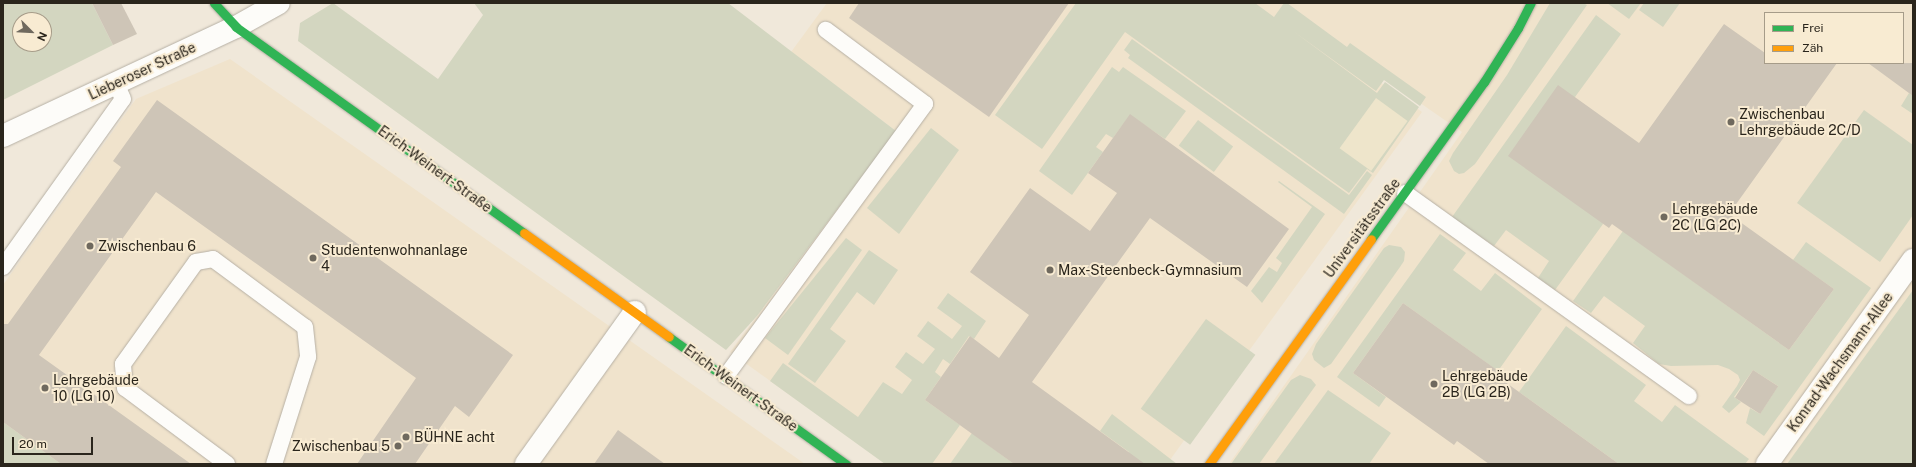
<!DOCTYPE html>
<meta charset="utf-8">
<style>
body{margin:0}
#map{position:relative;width:1916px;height:467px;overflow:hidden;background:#f0e8da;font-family:"Public Sans",sans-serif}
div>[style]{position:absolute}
.built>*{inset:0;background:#f0e3cc}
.green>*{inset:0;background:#d3d6c0;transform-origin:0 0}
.sand>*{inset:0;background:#eee5cb;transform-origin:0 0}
.building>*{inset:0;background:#cec5b7;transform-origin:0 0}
.roads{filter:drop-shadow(0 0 1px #b6b0a5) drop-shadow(0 0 1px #b6b0a5)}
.lane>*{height:16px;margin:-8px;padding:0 8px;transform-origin:8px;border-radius:8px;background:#fdfcf9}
.street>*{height:22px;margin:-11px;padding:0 11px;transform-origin:11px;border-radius:11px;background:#fdfcf9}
.fast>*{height:9px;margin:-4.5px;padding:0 4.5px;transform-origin:4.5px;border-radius:4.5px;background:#30b455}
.slow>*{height:9px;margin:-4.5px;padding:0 4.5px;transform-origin:4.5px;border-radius:4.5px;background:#ff9f0a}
.dots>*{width:11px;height:11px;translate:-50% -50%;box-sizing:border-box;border:2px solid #f8ebd2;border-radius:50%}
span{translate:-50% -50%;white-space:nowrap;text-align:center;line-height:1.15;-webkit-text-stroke:4px #f8ebd2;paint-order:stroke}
.street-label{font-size:14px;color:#2a251c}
.poi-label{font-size:14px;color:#2a251c}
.left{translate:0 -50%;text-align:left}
.right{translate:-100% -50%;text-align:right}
.frame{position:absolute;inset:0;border:4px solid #2a251c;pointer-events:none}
.legend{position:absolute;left:1764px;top:12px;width:140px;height:52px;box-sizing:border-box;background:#f8ebd2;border:1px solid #a69c89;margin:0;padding:5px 7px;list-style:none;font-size:12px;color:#2a251c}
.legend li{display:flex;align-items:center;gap:8px;height:20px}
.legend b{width:20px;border:1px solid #a69c89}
.north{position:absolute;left:12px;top:12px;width:40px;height:40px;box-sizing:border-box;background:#f8ebd2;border:1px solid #a69c89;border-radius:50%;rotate:114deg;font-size:11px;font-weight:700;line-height:16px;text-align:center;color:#2a251c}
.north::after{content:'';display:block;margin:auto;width:14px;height:18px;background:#6f695e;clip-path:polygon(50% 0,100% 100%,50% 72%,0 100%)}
.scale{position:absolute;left:12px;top:437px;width:81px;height:18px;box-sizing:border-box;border:2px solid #2a251c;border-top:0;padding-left:5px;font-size:12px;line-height:14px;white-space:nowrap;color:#2a251c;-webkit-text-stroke:3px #f8ebd2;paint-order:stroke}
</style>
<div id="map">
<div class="built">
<i style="clip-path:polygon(evenodd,827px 3px,1913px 3px,1913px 464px,1229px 464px,1462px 132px,1335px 44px,1332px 48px,1422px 112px,1167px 464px,886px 464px,730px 352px,896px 131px,791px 52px,827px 3px,1765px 13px,1903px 13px,1903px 63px,1765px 63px,1765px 13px)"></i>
<i style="clip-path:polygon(230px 59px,805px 464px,28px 464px,3px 446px,3px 285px,136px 99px)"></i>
</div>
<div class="green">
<i style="clip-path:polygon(evenodd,3px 3px,92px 3px,113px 45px,3px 100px,3px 3px,20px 20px,44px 20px,44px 44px,20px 44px,20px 20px)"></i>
<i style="clip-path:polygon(333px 3px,438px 79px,483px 15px,474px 3px,728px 3px,896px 131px,757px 316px,726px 350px,298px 41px,300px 23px)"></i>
<i style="clip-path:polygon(1076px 3px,1255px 3px,1274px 17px,1284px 3px,1287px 3px,1347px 47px,1350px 43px,1426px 97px,1420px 106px,1384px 80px,1376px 91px,1293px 31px,1377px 93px,1385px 82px,1419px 107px,1373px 173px,1367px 169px,1349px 193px,1125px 32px,1042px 149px,995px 115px)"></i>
<i style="clip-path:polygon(1550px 3px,1583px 3px,1587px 5px,1475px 164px,1464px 173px,1459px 174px,1454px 171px,1449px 161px,1453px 153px,1507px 75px)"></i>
<i style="clip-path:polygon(1607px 3px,1641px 3px,1629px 19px)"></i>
<i style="clip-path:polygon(1644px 3px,1680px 3px,1663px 27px,1639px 10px)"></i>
<i style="clip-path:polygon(1596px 15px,1621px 34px,1575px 97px,1603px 224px,1555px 290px,1538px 278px,1549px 261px,1506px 230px,1494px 246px,1452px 217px)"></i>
<i style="clip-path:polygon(1132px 39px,1349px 195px,1367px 171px,1372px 175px,1344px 214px,1128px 58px,1130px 55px,1124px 50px)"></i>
<i style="clip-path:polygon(1112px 67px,1119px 72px,1123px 67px,1186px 111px,1165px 139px,1130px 115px,1113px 138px,1106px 134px,1096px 147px,1103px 152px,1072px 195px,1039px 171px)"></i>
<i style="clip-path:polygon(1909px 93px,1913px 96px,1913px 114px,1901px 106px)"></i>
<i style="clip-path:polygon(1864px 110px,1913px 145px,1913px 215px,1880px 262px,1797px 203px)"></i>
<i style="left:1198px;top:120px;width:44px;height:32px;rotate:37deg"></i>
<i style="clip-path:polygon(931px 128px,959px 150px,899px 234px,867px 208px)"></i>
<i style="clip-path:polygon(1279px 181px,1325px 214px,1262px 303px,1251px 291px,1269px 267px,1277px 272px,1282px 263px,1276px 258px,1312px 207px,1278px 182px)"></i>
<i style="clip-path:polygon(1623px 231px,1789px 350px,1834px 289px,1793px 260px,1806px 242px,1871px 288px,1764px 436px,1746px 423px,1750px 408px,1760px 414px,1778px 386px,1753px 370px,1734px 397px,1741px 402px,1729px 413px,1722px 407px,1737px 386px,1740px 380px,1738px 375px,1729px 369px,1718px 365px,1671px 366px,1659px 364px,1633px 343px,1645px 326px,1604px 296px,1591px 313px,1573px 301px)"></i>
<i style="clip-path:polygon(1440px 234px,1466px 253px,1453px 270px,1481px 291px,1495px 273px,1542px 309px,1498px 371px,1403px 303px,1353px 373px,1386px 397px,1379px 407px,1337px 377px)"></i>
<i style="clip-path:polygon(846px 238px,862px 250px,788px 355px,765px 338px)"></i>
<i style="clip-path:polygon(1389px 245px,1401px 247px,1405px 252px,1404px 261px,1400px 267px,1331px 364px,1324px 368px,1314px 360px,1312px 354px,1316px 344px,1384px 248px)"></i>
<i style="clip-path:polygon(869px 250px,898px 270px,874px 305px,857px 292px,830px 329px,846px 341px,815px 383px,788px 364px)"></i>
<i style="clip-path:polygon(1913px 290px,1913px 464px,1787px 464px)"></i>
<i style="clip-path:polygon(948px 293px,986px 321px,974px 339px,969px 336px,950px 364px,943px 359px,935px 372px,941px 377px,925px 400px,960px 425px,932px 464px,885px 464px,770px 381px,783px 363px,858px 417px,883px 382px,902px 394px,912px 380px,895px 367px,906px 352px,923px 364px,935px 349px,917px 336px,928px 321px,952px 339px,962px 326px,937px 308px)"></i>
<i style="left:1206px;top:319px;width:61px;height:111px;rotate:36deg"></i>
<i style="clip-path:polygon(1566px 326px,1646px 385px,1634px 401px,1662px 422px,1675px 405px,1749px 459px,1745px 464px,1619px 464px,1519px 392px)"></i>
<i style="clip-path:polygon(1300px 375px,1311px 379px,1316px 385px,1259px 464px,1231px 464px,1291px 380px)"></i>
<i style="clip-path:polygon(1328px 390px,1391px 433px,1369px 464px,1274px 464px)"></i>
<i style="clip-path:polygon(1112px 414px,1177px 464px,1120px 464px,1129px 452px,1100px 431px)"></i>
<i style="clip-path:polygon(3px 422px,61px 464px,3px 464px)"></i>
<i style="clip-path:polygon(972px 433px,1014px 464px,950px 464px)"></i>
</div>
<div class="sand">
<i style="left:1376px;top:98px;width:39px;height:62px;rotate:36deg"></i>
</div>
<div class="building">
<i style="clip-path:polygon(92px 3px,121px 3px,137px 34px,113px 45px)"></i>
<i style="clip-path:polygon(859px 3px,1069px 3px,989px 117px,849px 18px)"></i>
<i style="clip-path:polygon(1724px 24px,1765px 53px,1765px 63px,1837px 63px,1729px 214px,1834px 289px,1789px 350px,1612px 224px,1609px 228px,1508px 156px,1558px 85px,1639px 143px)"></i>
<i style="clip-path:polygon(1868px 63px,1913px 63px,1913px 96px)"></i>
<i style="clip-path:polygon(157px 100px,513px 355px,469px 417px,455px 406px,415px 464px,357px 464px,416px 378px,156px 192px,39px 355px,191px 464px,61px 464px,3px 422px,3px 324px,8px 324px,121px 167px,113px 161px)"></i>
<i style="clip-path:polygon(1130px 114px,1289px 229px,1247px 287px,1150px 218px,1032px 382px,1145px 464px,1014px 464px,925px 400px,970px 336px,999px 358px,1029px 315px,970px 272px,1030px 188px,1090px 231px,1117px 193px,1088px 173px)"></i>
<i style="clip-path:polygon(1403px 303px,1504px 375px,1501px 379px,1619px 464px,1489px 464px,1457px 441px,1454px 445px,1353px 373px)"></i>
<i style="left:1753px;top:370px;width:30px;height:33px;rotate:33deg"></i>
<i style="clip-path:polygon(618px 430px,665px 464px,594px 464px)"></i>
</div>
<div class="roads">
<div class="lane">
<i style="left:1405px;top:193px;width:349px;rotate:35.6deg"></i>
<i style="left:3px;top:267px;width:206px;rotate:-54.5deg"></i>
<i style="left:123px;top:99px;width:17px;rotate:-114deg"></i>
<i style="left:726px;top:376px;width:337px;rotate:-53.8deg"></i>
<i style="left:925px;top:104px;width:124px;rotate:-143.2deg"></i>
<i style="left:227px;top:464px;width:127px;rotate:-143.3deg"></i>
<i style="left:125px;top:388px;width:24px;rotate:-95deg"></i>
<i style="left:123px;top:364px;width:125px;rotate:-54.4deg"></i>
<i style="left:196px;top:262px;width:17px;rotate:-10deg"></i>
<i style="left:213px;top:259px;width:114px;rotate:36.5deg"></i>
<i style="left:305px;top:327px;width:30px;rotate:84deg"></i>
<i style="left:308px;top:357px;width:112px;rotate:107.6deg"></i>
</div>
<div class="street">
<i style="left:3px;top:136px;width:257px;rotate:-25.1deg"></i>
<i style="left:236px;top:27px;width:49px;rotate:-29.2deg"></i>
<i style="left:526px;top:464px;width:187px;rotate:-54.4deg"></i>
<i style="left:1767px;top:464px;width:251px;rotate:-54.4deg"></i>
</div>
<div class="fast">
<i style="left:214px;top:3px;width:33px;rotate:47deg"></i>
<i style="left:236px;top:27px;width:354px;rotate:35.6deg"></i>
<i style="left:1371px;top:239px;width:193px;rotate:-54.3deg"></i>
<i style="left:1484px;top:82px;width:64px;rotate:-57.8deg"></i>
<i style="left:1518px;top:28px;width:28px;rotate:-63deg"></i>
<i style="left:669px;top:337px;width:218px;rotate:35.7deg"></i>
</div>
<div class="slow">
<i style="left:524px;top:233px;width:178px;rotate:35.6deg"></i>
<i style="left:1209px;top:464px;width:277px;rotate:-54.2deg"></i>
</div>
</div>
<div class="dots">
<i style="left:1731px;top:122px;background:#6f695e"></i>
<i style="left:1664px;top:217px;background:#6f695e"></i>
<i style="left:90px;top:246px;background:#6f695e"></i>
<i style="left:313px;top:258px;background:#6f695e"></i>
<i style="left:1050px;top:270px;background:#6f695e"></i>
<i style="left:1434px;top:384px;background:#6f695e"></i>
<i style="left:45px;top:388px;background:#6f695e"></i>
<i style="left:406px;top:437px;background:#6f695e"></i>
<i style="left:398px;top:446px;background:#6f695e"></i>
</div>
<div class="street-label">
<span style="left:142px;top:71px;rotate:-25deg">Lieberoser Straße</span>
<span style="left:435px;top:169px;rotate:36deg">Erich-Weinert-Straße</span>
<span style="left:1362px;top:228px;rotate:-54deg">Universitätsstraße</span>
<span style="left:1840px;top:362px;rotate:-54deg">Konrad-Wachsmann-Allee</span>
<span style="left:741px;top:388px;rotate:36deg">Erich-Weinert-Straße</span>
</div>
<div class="poi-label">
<span class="left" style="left:1739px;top:122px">Zwischenbau<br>Lehrgebäude 2C/D</span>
<span class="left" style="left:1672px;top:217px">Lehrgebäude<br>2C (LG 2C)</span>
<span class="left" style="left:98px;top:246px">Zwischenbau 6</span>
<span class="left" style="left:321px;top:258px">Studentenwohnanlage<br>4</span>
<span class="left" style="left:1058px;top:270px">Max-Steenbeck-Gymnasium</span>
<span class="left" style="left:1442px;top:384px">Lehrgebäude<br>2B (LG 2B)</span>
<span class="left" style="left:53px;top:388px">Lehrgebäude<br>10 (LG 10)</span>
<span class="left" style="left:414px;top:437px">BÜHNE acht</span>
<span class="right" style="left:390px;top:446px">Zwischenbau 5</span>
</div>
<div class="frame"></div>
<ul class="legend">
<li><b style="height:5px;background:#30b455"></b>Frei</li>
<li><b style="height:5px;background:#ff9f0a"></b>Zäh</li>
</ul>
<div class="north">N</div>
<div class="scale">20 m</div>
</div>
